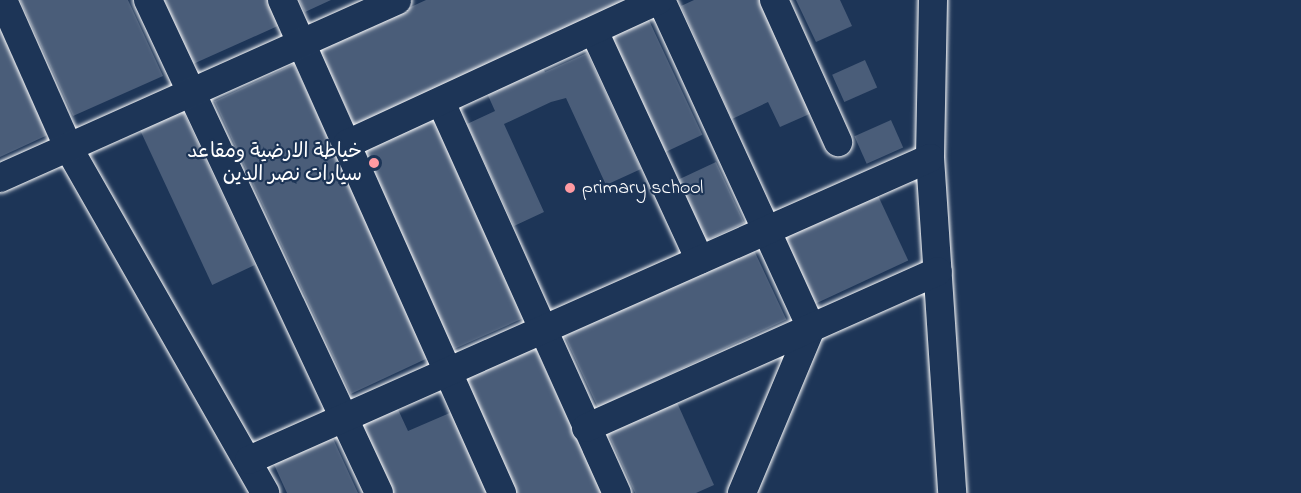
<!DOCTYPE html>
<meta charset="utf-8">
<style>
body{margin:0}
#map{position:relative;width:1301px;height:493px;overflow:hidden;background:#1d3557;font-family:"Indie Flower","Playpen Sans Arabic",sans-serif}
div>[style]{position:absolute}
.building>*{inset:0;background:#4a5d79;transform-origin:0 0}
.roads{filter:drop-shadow(0 0 2px #fff) drop-shadow(0 0 2px #fff)}
.minor>*{height:28px;margin:-14px;padding:0 14px;transform-origin:14px;border-radius:14px;background:#1d3557}
.dots>*{width:16px;height:16px;translate:-50% -50%;box-sizing:border-box;border:3px solid #1d3557;border-radius:50%}
span{translate:-50% -50%;white-space:nowrap;text-align:center;line-height:1.15;-webkit-text-stroke:4.5px #1d3557;paint-order:stroke}
.poi-label{font-size:20px;color:#fff}
.right{translate:-100% -50%;text-align:right}
.left{translate:0 -50%;text-align:left}
</style>
<div id="map">
<div class="building">
<i style="clip-path:polygon(20px 0,128px 0,163px 76px,73px 116px)"></i>
<i style="clip-path:polygon(164px 0,269px 0,280px 25px,193px 64px)"></i>
<i style="clip-path:polygon(299px 0,331px 0,305px 12px)"></i>
<i style="clip-path:polygon(426px 0,635px 0,355px 127px,319px 49px)"></i>
<i style="clip-path:polygon(694px 0,762px 0,814px 112px,780px 127px,768px 102px,732px 119px,681px 6px)"></i>
<i style="clip-path:polygon(796px 0,840px 0,852px 26px,816px 42px)"></i>
<i style="left:647px;top:16px;width:131px;height:43px;rotate:65deg"></i>
<i style="clip-path:polygon(0 21px,52px 133px,0 157px)"></i>
<i style="clip-path:polygon(587px 53px,641px 169px,606px 185px,566px 98px,551px 102px,504px 124px,544px 212px,514px 226px,467px 124px,495px 111px,486px 91px,542px 66px,545px 72px)"></i>
<i style="left:865px;top:60px;width:30px;height:36px;rotate:66deg"></i>
<i style="left:294px;top:64px;width:323px;height:88px;rotate:65deg"></i>
<i style="left:183px;top:111px;width:170px;height:47px;rotate:65deg"></i>
<i style="left:434px;top:115px;width:222px;height:81px;rotate:66deg"></i>
<i style="left:891px;top:120px;width:30px;height:40px;rotate:66deg"></i>
<i style="left:716px;top:162px;width:67px;height:43px;rotate:65deg"></i>
<i style="left:874px;top:187px;width:81px;height:102px;rotate:65deg"></i>
<i style="left:753px;top:248px;width:79px;height:208px;rotate:65deg"></i>
<i style="clip-path:polygon(535px 347px,602px 493px,514px 493px,462px 380px)"></i>
<i style="clip-path:polygon(675px 398px,714px 485px,696px 493px,635px 493px,606px 429px)"></i>
<i style="clip-path:polygon(395px 403px,408px 431px,452px 412px,489px 493px,390px 493px,357px 420px)"></i>
<i style="clip-path:polygon(331px 434px,358px 493px,287px 493px,272px 460px)"></i>
</div>
<div class="roads">
<div class="minor">
<i style="left:3px;top:0;width:161px;rotate:66.1deg"></i>
<i style="left:68px;top:147px;width:398px;rotate:60.3deg"></i>
<i style="left:148px;top:0;width:544px;rotate:64.89deg"></i>
<i style="left:282px;top:0;width:540px;rotate:65.95deg"></i>
<i style="left:661px;top:0;width:361px;rotate:65.4deg"></i>
<i style="left:811px;top:328px;width:179px;rotate:112.7deg"></i>
<i style="left:774px;top:0;width:156px;rotate:65.7deg"></i>
<i style="left:933px;top:0;width:158px;rotate:91.1deg"></i>
<i style="left:930px;top:158px;width:336px;rotate:86.2deg"></i>
<i style="left:594px;top:31px;width:252px;rotate:65.2deg"></i>
<i style="left:441px;top:102px;width:429px;rotate:65.8deg"></i>
<i style="left:347px;top:144px;width:344px;rotate:-24.8deg"></i>
<i style="left:0;top:178px;width:435px;rotate:-24.1deg"></i>
<i style="left:586px;top:428px;width:385px;rotate:-24deg"></i>
<i style="left:249px;top:460px;width:745px;rotate:-23.92deg"></i>
</div>
</div>
<div class="dots">
<i style="left:374px;top:163px;background:#ff9aa2"></i>
<i style="left:570px;top:188px;background:#ff9aa2"></i>
</div>
<div class="poi-label">
<span class="right" style="left:362px;top:164px">خياطة الارضية ومقاعد<br>سيارات نصر الدين</span>
<span class="left" style="left:582px;top:188px">primary school</span>
</div>
</div>
